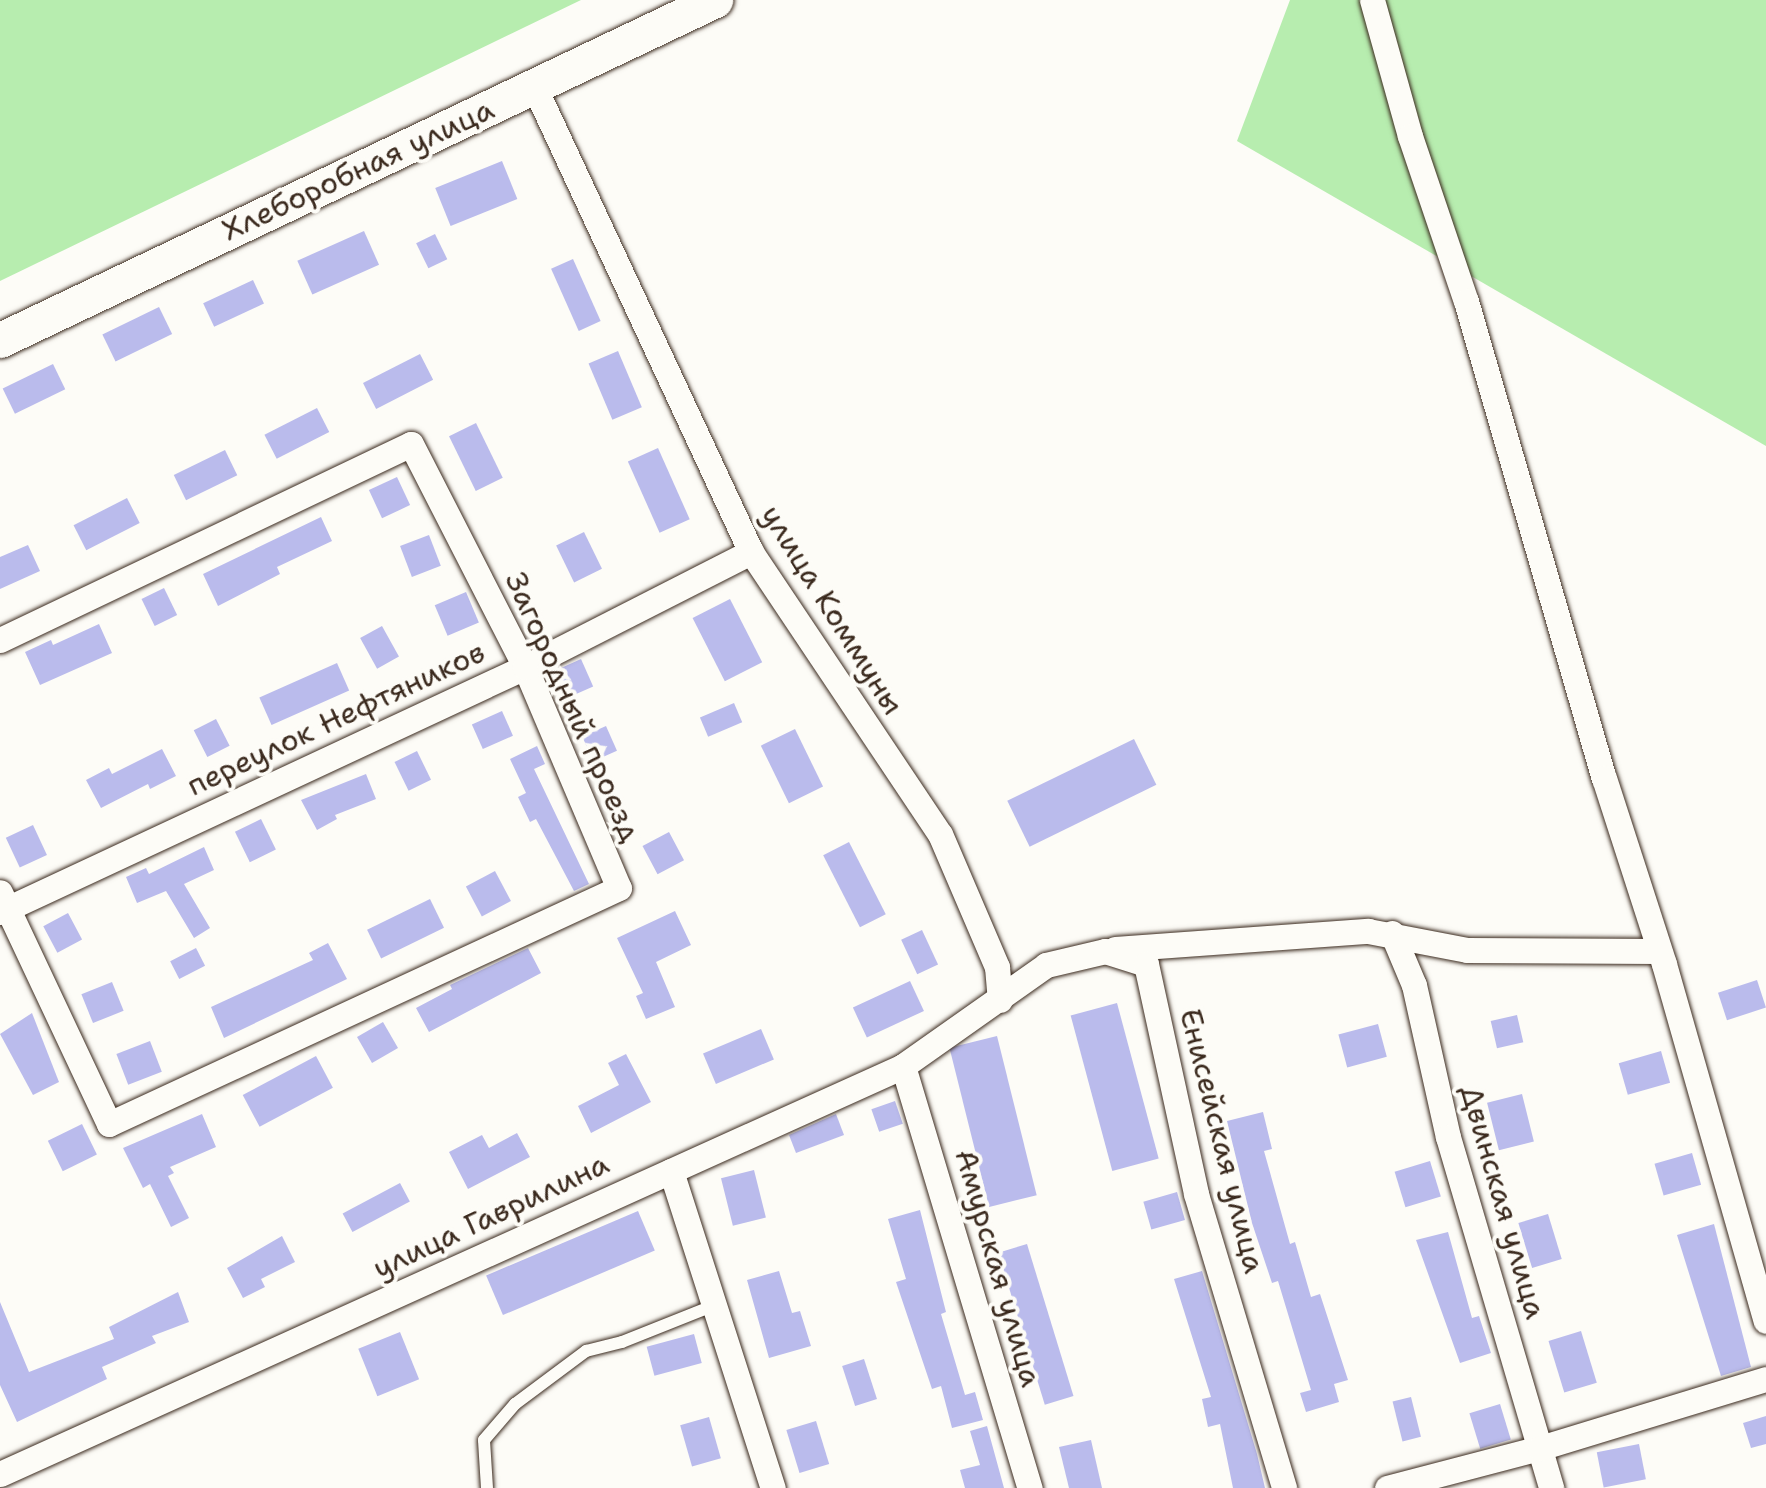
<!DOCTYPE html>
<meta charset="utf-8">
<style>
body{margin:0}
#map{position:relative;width:1766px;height:1488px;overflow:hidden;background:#fdfcf7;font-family:"Shantell Sans",sans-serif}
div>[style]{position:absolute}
.green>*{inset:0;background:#b7edaf}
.building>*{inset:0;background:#babbec;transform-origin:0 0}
.roads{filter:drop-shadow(0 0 2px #3b2a1e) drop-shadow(0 0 2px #3b2a1e)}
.service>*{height:12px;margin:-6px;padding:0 6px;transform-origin:6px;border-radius:6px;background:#fdfcf7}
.minor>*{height:25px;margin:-12.5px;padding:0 12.5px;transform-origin:12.5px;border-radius:12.5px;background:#fdfcf7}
.secondary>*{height:35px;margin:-17.5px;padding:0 17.5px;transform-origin:17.5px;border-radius:17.5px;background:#fdfcf7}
span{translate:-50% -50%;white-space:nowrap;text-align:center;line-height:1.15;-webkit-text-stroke:8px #fdfcf7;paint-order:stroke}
.street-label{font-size:30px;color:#3b2a1e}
</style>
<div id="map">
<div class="green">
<i style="clip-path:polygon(0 0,581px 0,0 281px)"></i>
<i style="clip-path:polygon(1290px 0,1766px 0,1766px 446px,1237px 141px)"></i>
</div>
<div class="building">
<i style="left:502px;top:161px;width:41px;height:72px;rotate:68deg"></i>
<i style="left:364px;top:231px;width:37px;height:73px;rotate:66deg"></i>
<i style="left:435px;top:234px;width:28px;height:21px;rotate:64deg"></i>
<i style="left:573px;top:259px;width:68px;height:24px;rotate:66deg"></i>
<i style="left:253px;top:280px;width:26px;height:55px;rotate:65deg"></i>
<i style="left:159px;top:307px;width:30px;height:63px;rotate:64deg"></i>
<i style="left:618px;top:351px;width:61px;height:32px;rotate:67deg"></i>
<i style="left:420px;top:354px;width:29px;height:64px;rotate:63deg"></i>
<i style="left:53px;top:364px;width:28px;height:56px;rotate:64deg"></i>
<i style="left:317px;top:408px;width:27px;height:59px;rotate:63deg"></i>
<i style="left:476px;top:423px;width:61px;height:30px;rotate:64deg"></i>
<i style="left:658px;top:448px;width:78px;height:33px;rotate:66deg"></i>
<i style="left:225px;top:450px;width:28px;height:57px;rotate:64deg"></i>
<i style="left:397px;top:477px;width:31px;height:31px;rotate:65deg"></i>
<i style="left:127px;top:498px;width:28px;height:60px;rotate:63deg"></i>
<i style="clip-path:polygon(321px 517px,332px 541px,277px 567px,280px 574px,218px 606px,203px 574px)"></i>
<i style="left:584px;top:532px;width:41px;height:31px;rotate:64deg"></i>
<i style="left:429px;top:535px;width:33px;height:31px;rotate:69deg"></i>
<i style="clip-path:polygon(28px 545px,40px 571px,0 589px,0 557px)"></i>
<i style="left:164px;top:588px;width:30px;height:25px;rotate:64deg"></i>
<i style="left:466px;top:592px;width:33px;height:34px;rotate:67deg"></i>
<i style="left:730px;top:599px;width:71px;height:42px;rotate:63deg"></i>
<i style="clip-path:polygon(99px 624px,112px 653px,40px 685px,25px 652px,51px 640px,53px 645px)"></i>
<i style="left:382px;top:626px;width:35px;height:25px;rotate:61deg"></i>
<i style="left:581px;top:659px;width:30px;height:28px;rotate:66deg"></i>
<i style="left:337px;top:663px;width:30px;height:85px;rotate:66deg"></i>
<i style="left:734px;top:703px;width:21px;height:37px;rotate:67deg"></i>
<i style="left:502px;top:711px;width:27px;height:33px;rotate:66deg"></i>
<i style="left:216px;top:719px;width:30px;height:25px;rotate:63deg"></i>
<i style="left:606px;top:726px;width:27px;height:26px;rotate:66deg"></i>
<i style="left:795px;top:729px;width:64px;height:38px;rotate:64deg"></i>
<i style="left:1134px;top:739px;width:51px;height:141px;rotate:64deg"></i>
<i style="clip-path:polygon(537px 746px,545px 764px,534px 769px,589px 884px,574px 891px,536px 819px,530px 822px,518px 797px,526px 793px,510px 759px)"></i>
<i style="clip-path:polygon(162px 749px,176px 776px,150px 789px,148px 784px,101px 808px,86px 780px,109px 768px,112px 774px)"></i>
<i style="left:417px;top:751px;width:32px;height:25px;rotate:64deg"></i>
<i style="clip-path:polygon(366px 774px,376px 799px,335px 815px,337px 819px,317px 830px,301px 800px)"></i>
<i style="left:261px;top:819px;width:34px;height:29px;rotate:64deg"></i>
<i style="left:33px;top:825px;width:33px;height:30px;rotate:65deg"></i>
<i style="left:669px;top:832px;width:32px;height:30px;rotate:62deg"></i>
<i style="left:849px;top:842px;width:81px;height:29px;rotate:63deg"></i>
<i style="clip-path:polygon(204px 847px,214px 870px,184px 884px,210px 928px,194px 938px,166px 891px,137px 903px,126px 877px,146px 868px,149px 874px)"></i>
<i style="left:495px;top:871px;width:34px;height:33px;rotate:62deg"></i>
<i style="left:430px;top:899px;width:32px;height:70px;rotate:64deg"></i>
<i style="clip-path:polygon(675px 911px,691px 945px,656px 962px,675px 1007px,646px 1019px,636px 996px,643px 993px,617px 938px)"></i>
<i style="left:68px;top:913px;width:30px;height:28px;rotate:62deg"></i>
<i style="left:922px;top:930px;width:38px;height:23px;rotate:65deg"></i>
<i style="clip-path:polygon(328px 943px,347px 979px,224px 1038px,211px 1007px,313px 960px,309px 953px)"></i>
<i style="left:196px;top:948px;width:20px;height:29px;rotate:63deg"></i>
<i style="clip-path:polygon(528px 948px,541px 973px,429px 1032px,416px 1008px,452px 989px,450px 985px)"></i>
<i style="left:1757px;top:980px;width:29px;height:41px;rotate:72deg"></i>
<i style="left:910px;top:981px;width:33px;height:63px;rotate:65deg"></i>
<i style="left:112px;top:982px;width:31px;height:33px;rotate:68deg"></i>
<i style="left:1117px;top:1003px;width:161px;height:48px;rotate:75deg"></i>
<i style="clip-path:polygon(32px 1013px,59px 1082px,33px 1095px,0 1034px)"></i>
<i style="left:1517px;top:1015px;width:28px;height:27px;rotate:77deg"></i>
<i style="left:383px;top:1022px;width:30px;height:30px;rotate:60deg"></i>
<i style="left:1378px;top:1024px;width:34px;height:41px;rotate:75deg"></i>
<i style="left:761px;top:1029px;width:33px;height:63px;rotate:67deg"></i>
<i style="left:997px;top:1036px;width:164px;height:49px;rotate:76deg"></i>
<i style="left:150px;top:1041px;width:33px;height:36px;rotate:69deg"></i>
<i style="left:1661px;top:1051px;width:33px;height:44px;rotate:74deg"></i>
<i style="clip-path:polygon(626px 1054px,651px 1102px,591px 1133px,578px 1106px,619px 1085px,608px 1063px)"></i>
<i style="left:316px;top:1056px;width:36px;height:83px;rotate:62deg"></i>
<i style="left:1522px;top:1094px;width:49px;height:36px;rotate:76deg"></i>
<i style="left:895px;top:1101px;width:24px;height:25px;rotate:71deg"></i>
<i style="clip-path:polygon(1263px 1112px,1272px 1149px,1264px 1151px,1290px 1244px,1295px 1242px,1311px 1297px,1320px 1294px,1348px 1380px,1334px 1384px,1339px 1402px,1306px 1412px,1300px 1393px,1311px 1390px,1278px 1281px,1272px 1283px,1252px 1223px,1227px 1121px)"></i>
<i style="clip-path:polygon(202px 1114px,216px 1147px,170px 1167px,174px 1173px,168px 1176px,189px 1218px,171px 1227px,150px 1184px,143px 1188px,123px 1148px)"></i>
<i style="clip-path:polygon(836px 1114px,844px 1135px,796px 1153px,789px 1135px)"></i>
<i style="left:82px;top:1124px;width:34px;height:38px;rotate:64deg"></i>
<i style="clip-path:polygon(517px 1133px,530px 1157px,468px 1189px,449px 1152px,482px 1135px,489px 1148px)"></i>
<i style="left:1692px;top:1153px;width:33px;height:39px;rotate:74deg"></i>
<i style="left:1430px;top:1161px;width:37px;height:37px;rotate:73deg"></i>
<i style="left:754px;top:1170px;width:49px;height:34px;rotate:76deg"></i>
<i style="left:400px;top:1183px;width:21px;height:65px;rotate:62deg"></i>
<i style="left:1177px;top:1192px;width:29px;height:35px;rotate:74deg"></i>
<i style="clip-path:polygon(920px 1210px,946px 1312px,941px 1314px,965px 1395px,975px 1392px,983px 1420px,952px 1428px,941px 1386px,932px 1389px,896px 1282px,906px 1279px,888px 1219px)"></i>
<i style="left:638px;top:1211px;width:43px;height:165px;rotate:67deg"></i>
<i style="left:1548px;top:1214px;width:47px;height:31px;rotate:73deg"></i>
<i style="clip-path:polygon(1714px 1224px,1751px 1367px,1721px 1376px,1677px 1235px)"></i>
<i style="clip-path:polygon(1448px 1232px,1472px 1318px,1479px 1316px,1491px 1353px,1460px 1363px,1416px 1240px)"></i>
<i style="clip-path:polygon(282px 1236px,295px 1262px,261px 1279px,265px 1287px,243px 1298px,227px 1268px)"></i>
<i style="left:1027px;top:1244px;width:159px;height:30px;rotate:73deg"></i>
<i style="clip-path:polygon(779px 1271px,792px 1313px,800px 1311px,811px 1346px,769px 1358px,747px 1280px)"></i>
<i style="clip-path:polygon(1202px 1271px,1257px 1454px,1265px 1488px,1233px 1488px,1220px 1424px,1208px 1427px,1202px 1399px,1211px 1397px,1174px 1279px)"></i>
<i style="clip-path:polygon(178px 1292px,189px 1322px,152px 1336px,156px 1343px,102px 1367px,107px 1379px,17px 1422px,0 1385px,0 1302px,29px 1372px,114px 1339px,109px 1327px)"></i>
<i style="left:1581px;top:1331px;width:54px;height:34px;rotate:73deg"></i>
<i style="left:400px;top:1332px;width:51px;height:45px;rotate:68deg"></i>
<i style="left:694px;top:1334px;width:30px;height:49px;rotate:75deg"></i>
<i style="left:864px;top:1359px;width:42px;height:23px;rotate:72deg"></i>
<i style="left:1411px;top:1397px;width:41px;height:19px;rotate:76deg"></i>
<i style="left:1500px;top:1404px;width:37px;height:32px;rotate:73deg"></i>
<i style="clip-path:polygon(1766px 1416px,1766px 1444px,1751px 1448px,1743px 1423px)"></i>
<i style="left:709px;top:1417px;width:43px;height:30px;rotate:74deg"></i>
<i style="left:816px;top:1421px;width:45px;height:31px;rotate:73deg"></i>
<i style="clip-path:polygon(987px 1426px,1004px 1488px,965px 1488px,960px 1470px,980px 1465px,970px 1431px)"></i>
<i style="clip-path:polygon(1091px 1440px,1102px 1488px,1069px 1488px,1059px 1447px)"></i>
<i style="left:1639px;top:1444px;width:36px;height:43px;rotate:79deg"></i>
</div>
<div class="roads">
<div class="service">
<i style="left:487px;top:1488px;width:48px;rotate:-93.6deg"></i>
<i style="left:484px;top:1440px;width:48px;rotate:-49.3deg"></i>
<i style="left:515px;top:1404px;width:89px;rotate:-36.7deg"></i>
<i style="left:586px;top:1351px;width:37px;rotate:-14deg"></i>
<i style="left:622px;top:1342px;width:100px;rotate:-21.7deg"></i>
</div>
<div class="minor">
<i style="left:1372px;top:0;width:141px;rotate:74.4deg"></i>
<i style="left:1410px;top:136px;width:174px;rotate:71.3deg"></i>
<i style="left:1466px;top:301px;width:497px;rotate:73.9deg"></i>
<i style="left:1604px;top:778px;width:195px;rotate:72.1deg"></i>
<i style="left:1664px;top:964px;width:371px;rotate:74.1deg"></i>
<i style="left:534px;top:86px;width:514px;rotate:65.03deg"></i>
<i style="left:751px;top:552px;width:339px;rotate:56.2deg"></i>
<i style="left:940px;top:834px;width:145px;rotate:66.8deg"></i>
<i style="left:997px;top:967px;width:33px;rotate:85deg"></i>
<i style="left:0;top:640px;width:455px;rotate:-25.5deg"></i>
<i style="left:411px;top:444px;width:250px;rotate:62.9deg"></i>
<i style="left:525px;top:667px;width:240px;rotate:67deg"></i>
<i style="left:619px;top:888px;width:562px;rotate:155.17deg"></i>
<i style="left:109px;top:1124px;width:256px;rotate:-115.2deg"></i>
<i style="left:0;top:912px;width:579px;rotate:-25.02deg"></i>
<i style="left:525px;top:667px;width:254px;rotate:-27deg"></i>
<i style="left:1392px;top:933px;width:56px;rotate:67.1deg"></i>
<i style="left:1414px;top:985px;width:156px;rotate:77.4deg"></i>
<i style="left:1448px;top:1137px;width:366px;rotate:73.6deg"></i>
<i style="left:1115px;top:949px;width:254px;rotate:-4.1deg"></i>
<i style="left:1368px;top:931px;width:101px;rotate:10.9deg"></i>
<i style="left:1467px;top:950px;width:191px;rotate:0.3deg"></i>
<i style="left:903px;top:1066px;width:441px;rotate:73.3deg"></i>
<i style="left:671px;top:1171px;width:333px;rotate:72.2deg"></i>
<i style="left:0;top:1474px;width:991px;rotate:-24.31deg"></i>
<i style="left:903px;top:1066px;width:175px;rotate:-35.2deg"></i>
<i style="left:1046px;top:965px;width:61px;rotate:-13.3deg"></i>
<i style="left:1105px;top:951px;width:43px;rotate:17.6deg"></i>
<i style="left:1146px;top:964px;width:235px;rotate:77.7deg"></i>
<i style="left:1196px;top:1194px;width:307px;rotate:73.3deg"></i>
<i style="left:1387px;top:1488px;width:158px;rotate:-14.7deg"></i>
<i style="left:1540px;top:1448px;width:236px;rotate:-17deg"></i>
</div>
<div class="secondary">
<i style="left:0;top:340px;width:792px;rotate:-25.43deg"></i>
</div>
</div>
<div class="street-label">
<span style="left:358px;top:170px;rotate:-25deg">Хлеборобная улица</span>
<span style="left:832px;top:610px;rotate:58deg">улица Коммуны</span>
<span style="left:573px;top:707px;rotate:66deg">Загородный проезд</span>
<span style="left:336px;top:719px;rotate:-25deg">переулок Нефтяников</span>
<span style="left:1222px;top:1141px;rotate:76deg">Енисейская улица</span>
<span style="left:1503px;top:1202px;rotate:74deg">Двинская улица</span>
<span style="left:491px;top:1216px;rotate:-25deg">улица Гаврилина</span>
<span style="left:998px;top:1268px;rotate:74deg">Амурская улица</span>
</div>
</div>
